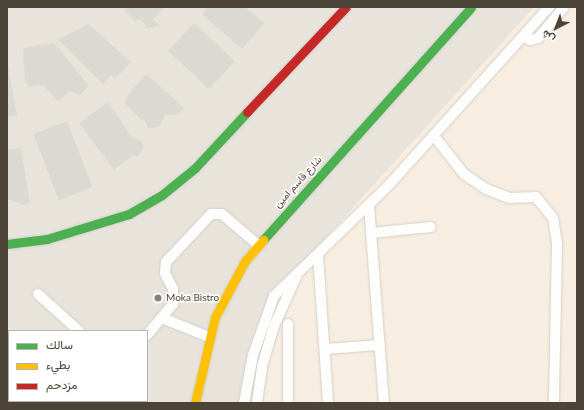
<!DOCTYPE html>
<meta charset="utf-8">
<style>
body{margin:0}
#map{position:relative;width:584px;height:410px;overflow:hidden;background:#f4f2ee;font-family:Lato,Vazirmatn,sans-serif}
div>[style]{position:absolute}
.residential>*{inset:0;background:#e8e4db}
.commercial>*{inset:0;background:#f7ede0}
.building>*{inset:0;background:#dcd9d3;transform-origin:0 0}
.roads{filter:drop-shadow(0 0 1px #d2d0cb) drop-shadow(0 0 1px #d2d0cb)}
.lane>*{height:10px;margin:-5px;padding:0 5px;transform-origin:5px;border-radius:5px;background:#fdfdfc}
.fast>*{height:9px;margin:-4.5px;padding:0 4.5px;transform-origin:4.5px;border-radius:4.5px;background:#4caf50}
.slow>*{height:9px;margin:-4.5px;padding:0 4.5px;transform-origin:4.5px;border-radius:4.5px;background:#ffc107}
.jam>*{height:9px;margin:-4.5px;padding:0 4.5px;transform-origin:4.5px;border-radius:4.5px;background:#c62828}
.dots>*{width:11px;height:11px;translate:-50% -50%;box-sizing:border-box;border:2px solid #fff;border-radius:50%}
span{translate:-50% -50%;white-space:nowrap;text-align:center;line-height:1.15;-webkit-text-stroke:3px #fff;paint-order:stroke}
.street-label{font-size:10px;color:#4c4437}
.poi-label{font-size:10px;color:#4c4437}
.left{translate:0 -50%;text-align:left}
.frame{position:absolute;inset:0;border:8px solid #4c4437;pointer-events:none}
.legend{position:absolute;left:8px;top:330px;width:140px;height:72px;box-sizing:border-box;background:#fff;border:1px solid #b7b4af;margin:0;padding:5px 7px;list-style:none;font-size:12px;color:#4c4437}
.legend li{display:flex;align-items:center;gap:8px;height:20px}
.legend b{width:20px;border:1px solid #b7b4af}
.north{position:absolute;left:536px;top:8px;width:40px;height:40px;-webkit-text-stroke:3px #fff;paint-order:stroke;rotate:222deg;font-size:11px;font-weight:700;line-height:16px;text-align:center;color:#4c4437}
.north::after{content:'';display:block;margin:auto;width:14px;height:18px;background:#4c4437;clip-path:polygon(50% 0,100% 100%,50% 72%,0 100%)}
</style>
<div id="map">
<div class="residential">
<i style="clip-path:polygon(7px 7px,577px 7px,577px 403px,73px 403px,71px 401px,147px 401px,147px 331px,9px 331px,7px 346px)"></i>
</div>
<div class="commercial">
<i style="clip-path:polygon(534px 7px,577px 7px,577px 403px,243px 403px,270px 300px)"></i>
</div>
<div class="building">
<i style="clip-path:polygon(127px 7px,165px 7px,153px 19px,160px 26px,144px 29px,146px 25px,139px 19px,136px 22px,125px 11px)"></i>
<i style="clip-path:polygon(208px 7px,245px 7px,264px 23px,242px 49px,202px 14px)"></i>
<i style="left:194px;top:23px;width:56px;height:38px;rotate:43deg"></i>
<i style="clip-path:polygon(88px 24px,131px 62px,115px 79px,111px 75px,103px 84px,58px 40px)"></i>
<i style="clip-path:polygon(54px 43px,89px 86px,80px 95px,70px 91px,58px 101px,43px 85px,29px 87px,25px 82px,23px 48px)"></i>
<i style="clip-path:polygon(7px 61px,17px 116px,7px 117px)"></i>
<i style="clip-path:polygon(146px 74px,184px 108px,179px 114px,165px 115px,159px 127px,148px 128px,144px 119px,141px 120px,125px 103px,126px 97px)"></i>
<i style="clip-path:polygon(108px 102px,132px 137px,142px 141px,143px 149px,138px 156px,133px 155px,114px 170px,79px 123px)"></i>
<i style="left:67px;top:121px;width:71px;height:36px;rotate:69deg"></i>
<i style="clip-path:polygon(21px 148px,30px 203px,24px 205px,7px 199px,7px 149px)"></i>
</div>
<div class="roads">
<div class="lane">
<i style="left:524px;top:36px;width:7px;rotate:34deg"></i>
<i style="left:530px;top:40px;width:8px;rotate:-14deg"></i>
<i style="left:538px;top:38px;width:40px;rotate:-50deg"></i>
<i style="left:434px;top:136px;width:48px;rotate:51.7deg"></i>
<i style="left:464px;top:174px;width:27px;rotate:34deg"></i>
<i style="left:486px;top:189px;width:25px;rotate:21deg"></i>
<i style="left:509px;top:198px;width:27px;rotate:-2deg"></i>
<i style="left:536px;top:197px;width:27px;rotate:51deg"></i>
<i style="left:553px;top:218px;width:26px;rotate:81deg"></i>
<i style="left:557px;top:244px;width:159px;rotate:91.1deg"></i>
<i style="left:369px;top:205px;width:199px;rotate:85.7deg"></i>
<i style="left:371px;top:233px;width:60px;rotate:-5.7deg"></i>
<i style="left:318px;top:255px;width:148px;rotate:86.1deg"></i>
<i style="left:38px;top:294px;width:55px;rotate:42.1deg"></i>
<i style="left:162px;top:318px;width:51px;rotate:22deg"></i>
<i style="left:288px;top:324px;width:79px;rotate:90deg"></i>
<i style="left:147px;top:335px;width:40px;rotate:-50deg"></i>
<i style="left:173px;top:304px;width:15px;rotate:-90deg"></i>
<i style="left:173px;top:289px;width:18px;rotate:-117deg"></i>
<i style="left:165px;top:273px;width:11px;rotate:-85deg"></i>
<i style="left:166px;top:262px;width:66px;rotate:-46.8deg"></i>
<i style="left:211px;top:214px;width:11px"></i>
<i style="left:222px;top:214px;width:46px;rotate:40.6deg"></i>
<i style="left:325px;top:349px;width:55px;rotate:-4.2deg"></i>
<i style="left:85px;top:403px;width:3px;rotate:-45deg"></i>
<i style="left:244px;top:403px;width:49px;rotate:-79.4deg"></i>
<i style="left:253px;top:355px;width:63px;rotate:-70.4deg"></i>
<i style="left:274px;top:296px;width:158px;rotate:-44deg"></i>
<i style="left:388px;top:186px;width:241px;rotate:-48deg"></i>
<i style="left:257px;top:403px;width:37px;rotate:-82deg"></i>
<i style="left:262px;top:366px;width:42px;rotate:-73.3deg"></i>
<i style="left:274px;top:326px;width:54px;rotate:-65.8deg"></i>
</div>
<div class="fast">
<i style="left:263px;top:240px;width:312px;rotate:-48.2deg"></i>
<i style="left:7px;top:244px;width:40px;rotate:-7.1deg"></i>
<i style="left:47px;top:239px;width:86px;rotate:-17deg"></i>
<i style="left:129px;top:214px;width:39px;rotate:-30deg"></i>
<i style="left:163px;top:194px;width:41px;rotate:-39.1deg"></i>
<i style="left:195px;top:168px;width:76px;rotate:-47.1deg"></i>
</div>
<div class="slow">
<i style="left:195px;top:403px;width:88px;rotate:-76.9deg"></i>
<i style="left:215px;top:317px;width:64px;rotate:-61.8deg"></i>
<i style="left:245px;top:261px;width:28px;rotate:-49deg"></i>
</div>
<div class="jam">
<i style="left:247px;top:112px;width:144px;rotate:-46.7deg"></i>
</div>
</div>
<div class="dots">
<i style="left:158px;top:298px;background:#878177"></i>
</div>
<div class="street-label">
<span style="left:298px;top:182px;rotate:-48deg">شارع قاسم امين</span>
</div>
<div class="poi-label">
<span class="left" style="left:166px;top:298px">Moka Bistro</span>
</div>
<div class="frame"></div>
<ul class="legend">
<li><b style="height:5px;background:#4caf50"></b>سالك</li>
<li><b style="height:5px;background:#ffc107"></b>بطيء</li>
<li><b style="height:5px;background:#c62828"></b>مزدحم</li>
</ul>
<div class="north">ش</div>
</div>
